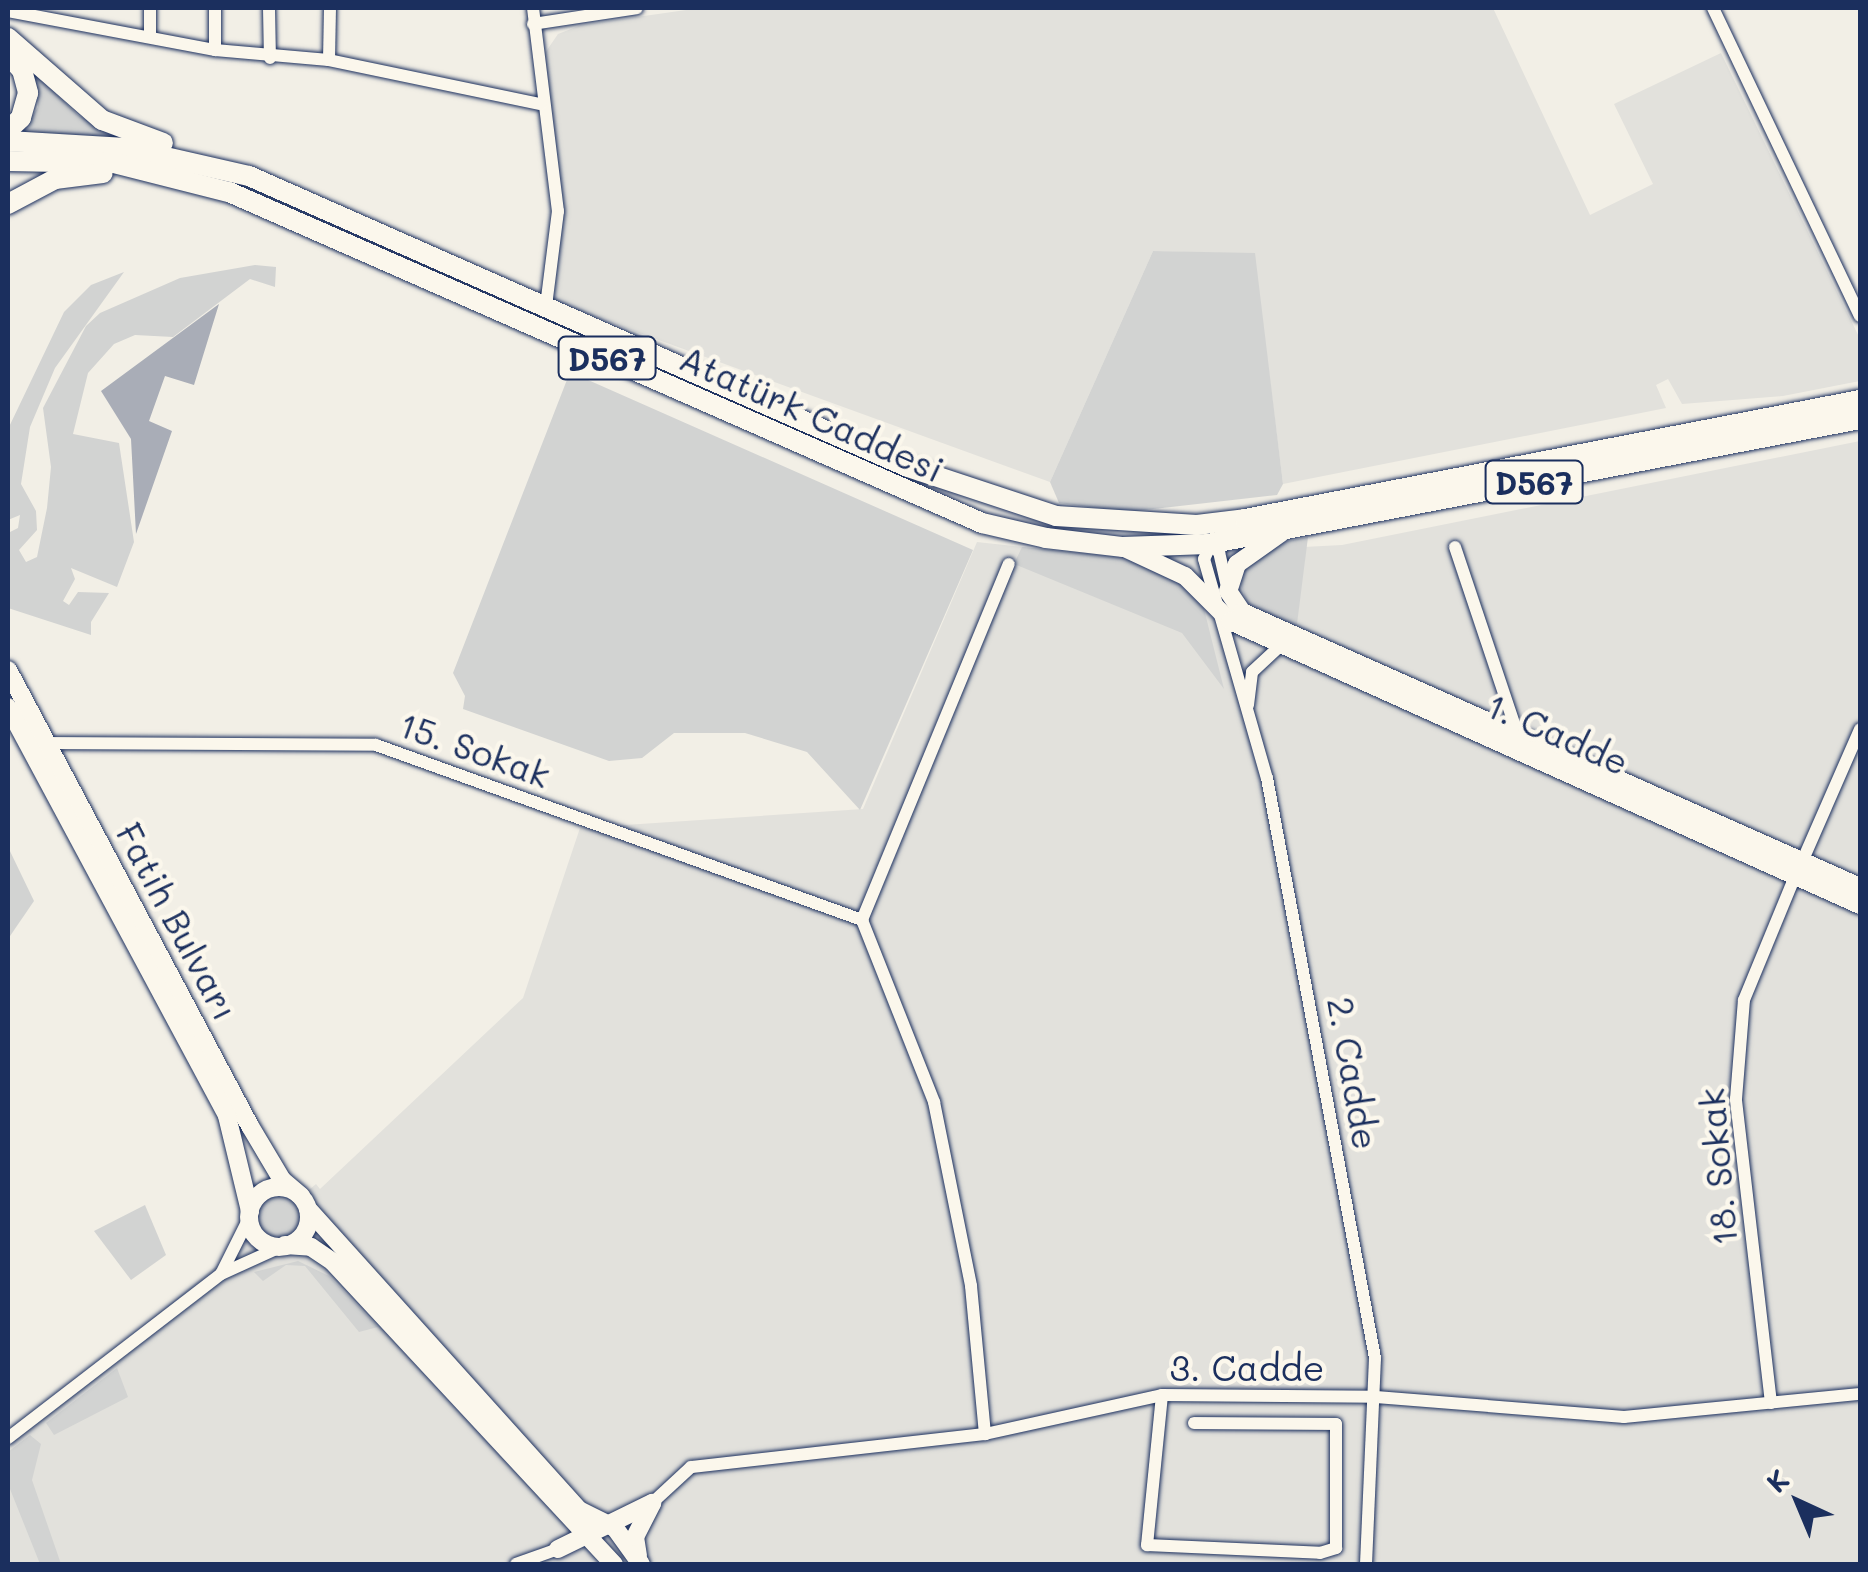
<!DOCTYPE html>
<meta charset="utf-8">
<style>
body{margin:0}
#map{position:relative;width:1868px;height:1572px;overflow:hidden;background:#f2efe6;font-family:Mali,sans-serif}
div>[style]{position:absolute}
.built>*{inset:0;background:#e2e1dc}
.green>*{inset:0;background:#d2d3d2}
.round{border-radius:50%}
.water>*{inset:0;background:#a9adb7}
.roads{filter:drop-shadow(0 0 2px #1b2f5e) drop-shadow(0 0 2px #1b2f5e)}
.minor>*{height:12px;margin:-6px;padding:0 6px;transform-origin:6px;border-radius:6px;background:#fbf7ec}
.major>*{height:18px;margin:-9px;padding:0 9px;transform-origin:9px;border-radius:9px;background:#fbf7ec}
.major>.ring{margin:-9px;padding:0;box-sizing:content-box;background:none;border:18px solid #fbf7ec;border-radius:50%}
.highway>*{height:20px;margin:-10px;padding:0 10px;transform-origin:10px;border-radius:10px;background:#fbf7ec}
span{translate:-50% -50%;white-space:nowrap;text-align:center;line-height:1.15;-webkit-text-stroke:9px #fbf7ec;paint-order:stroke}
.shield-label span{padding:2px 8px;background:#fbf7ec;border:2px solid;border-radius:8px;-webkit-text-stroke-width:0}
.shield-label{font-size:32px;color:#1b2f5e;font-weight:700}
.street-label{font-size:35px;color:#1b2f5e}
.frame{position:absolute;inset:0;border:10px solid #1b2f5e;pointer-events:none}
.north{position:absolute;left:1748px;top:1452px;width:100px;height:100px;-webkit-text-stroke:8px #fbf7ec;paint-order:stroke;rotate:316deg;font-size:28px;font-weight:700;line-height:40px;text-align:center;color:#1b2f5e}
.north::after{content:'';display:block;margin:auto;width:35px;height:45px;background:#1b2f5e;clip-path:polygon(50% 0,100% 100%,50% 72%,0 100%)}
</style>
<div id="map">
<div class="built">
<i style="clip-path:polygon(700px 8px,1493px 8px,1590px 215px,1653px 184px,1614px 104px,1721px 53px,1860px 339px,1860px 381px,1783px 396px,1682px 404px,1668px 379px,1656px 385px,1666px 408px,1283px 484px,1254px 254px,1153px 251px,1050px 482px,554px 302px,562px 215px,545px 53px,558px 34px,581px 25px)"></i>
<i style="clip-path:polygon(1860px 441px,1860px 1564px,8px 1564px,8px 1437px,316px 1184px,320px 1189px,523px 998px,580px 828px,863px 809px,977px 542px,1111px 557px,1342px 545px)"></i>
</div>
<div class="green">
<i style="clip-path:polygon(34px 73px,78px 115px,124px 142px,19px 138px,38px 107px)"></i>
<i style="clip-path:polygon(1153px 251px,1255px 253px,1283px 484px,1277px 495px,1127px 512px,1059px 503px,1050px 482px)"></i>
<i style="clip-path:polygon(255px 265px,276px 267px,275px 287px,250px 279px,173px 337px,135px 335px,114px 344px,88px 373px,73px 434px,119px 443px,134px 542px,117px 587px,71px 568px,75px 579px,63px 601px,69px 605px,78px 592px,109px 593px,91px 622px,91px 635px,8px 608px,8px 533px,18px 528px,20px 515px,8px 520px,8px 429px,64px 312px,91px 285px,124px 272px,55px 368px,30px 427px,21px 484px,36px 511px,37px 530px,19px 550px,26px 562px,37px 557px,47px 508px,51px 467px,43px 408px,86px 326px,100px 313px,180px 278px)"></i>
<i style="clip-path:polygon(570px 372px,973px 550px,860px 810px,807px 752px,745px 733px,674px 733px,642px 758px,609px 761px,463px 709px,465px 696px,453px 673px)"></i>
<i style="clip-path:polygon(1308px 537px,1296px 632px,1247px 602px,1239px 579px,1245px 560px,1269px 545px)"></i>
<i style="clip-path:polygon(1022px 547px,1128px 558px,1200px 593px,1224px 689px,1182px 633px,1014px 564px)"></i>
<i style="clip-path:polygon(8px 847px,34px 901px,8px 939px)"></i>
<i class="round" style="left:258px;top:1196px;width:42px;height:42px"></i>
<i style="clip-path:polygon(145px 1205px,166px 1255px,131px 1280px,94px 1231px)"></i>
<i style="clip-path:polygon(298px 1261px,329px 1276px,378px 1327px,359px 1332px,305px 1266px,286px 1265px,263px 1281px,254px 1272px)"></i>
<i style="clip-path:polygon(117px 1368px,128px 1397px,54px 1435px,46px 1423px)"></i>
<i style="clip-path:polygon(30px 1435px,41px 1444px,32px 1480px,61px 1564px,40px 1564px,8px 1484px,8px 1452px)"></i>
</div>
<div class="water">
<i style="clip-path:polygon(219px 304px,194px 385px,165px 376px,149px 421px,172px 431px,136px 534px,131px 439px,101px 391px)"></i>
</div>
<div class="roads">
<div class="minor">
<i style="left:150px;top:8px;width:29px;rotate:90deg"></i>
<i style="left:215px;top:8px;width:42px;rotate:90deg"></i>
<i style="left:269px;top:8px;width:50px;rotate:88.9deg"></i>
<i style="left:533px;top:8px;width:205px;rotate:83deg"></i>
<i style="left:558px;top:211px;width:96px;rotate:97.2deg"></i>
<i style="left:1713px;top:8px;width:341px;rotate:64.5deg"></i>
<i style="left:8px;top:11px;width:211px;rotate:10.7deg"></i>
<i style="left:215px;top:50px;width:114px;rotate:5deg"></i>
<i style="left:329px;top:60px;width:216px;rotate:11.8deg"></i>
<i style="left:533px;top:24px;width:105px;rotate:-8.7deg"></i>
<i style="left:329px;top:60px;width:52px;rotate:-88.9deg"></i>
<i style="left:1213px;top:540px;width:21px;rotate:115deg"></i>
<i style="left:1204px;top:559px;width:228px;rotate:74deg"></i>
<i style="left:1267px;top:778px;width:590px;rotate:79.45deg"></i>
<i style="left:1375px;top:1358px;width:206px;rotate:92.5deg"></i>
<i style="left:1208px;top:544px;width:14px;rotate:36deg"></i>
<i style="left:1219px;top:552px;width:36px;rotate:77deg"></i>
<i style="left:1455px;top:547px;width:198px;rotate:71.5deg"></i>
<i style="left:1248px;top:705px;width:33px;rotate:-83deg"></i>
<i style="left:1252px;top:672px;width:41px;rotate:-43deg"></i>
<i style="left:48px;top:743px;width:328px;rotate:0.3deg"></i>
<i style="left:376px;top:745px;width:517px;rotate:19.8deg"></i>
<i style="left:862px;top:920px;width:196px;rotate:68.4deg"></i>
<i style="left:934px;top:1102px;width:188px;rotate:78.6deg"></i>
<i style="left:971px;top:1286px;width:149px;rotate:84.6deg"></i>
<i style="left:1802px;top:862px;width:145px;rotate:-66.4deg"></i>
<i style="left:862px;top:920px;width:385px;rotate:-67.6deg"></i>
<i style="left:222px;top:1272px;width:60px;rotate:-63.4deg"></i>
<i style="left:1162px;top:1395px;width:151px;rotate:95.7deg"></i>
<i style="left:1147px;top:1545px;width:173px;rotate:2.6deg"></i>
<i style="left:1320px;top:1553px;width:17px;rotate:-17deg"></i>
<i style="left:1336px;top:1548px;width:124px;rotate:-90deg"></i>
<i style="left:1336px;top:1424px;width:142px;rotate:-179.6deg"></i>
<i style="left:1771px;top:1403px;width:306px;rotate:-96.6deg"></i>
<i style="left:1736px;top:1099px;width:99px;rotate:-85.4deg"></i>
<i style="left:1744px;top:1000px;width:134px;rotate:-67.6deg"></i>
<i style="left:8px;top:1438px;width:269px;rotate:-37.6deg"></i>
<i style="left:221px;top:1274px;width:70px;rotate:-24.4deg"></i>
<i style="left:652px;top:1503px;width:53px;rotate:-42.7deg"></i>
<i style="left:691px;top:1467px;width:296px;rotate:-6.4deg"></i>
<i style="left:985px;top:1434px;width:181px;rotate:-12.4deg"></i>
<i style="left:1162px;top:1395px;width:214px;rotate:0.5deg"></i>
<i style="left:1376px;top:1397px;width:249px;rotate:4.6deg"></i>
<i style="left:1624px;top:1417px;width:237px;rotate:-5.6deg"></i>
<i style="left:516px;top:1564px;width:45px;rotate:-19.7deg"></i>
</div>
<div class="major">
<i style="left:1281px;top:533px;width:54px;rotate:144.8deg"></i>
<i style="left:1237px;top:564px;width:28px;rotate:108deg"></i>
<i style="left:1228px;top:591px;width:25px;rotate:56deg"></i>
<i style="left:1242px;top:612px;width:676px;rotate:23.99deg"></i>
<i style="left:1127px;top:549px;width:64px;rotate:25deg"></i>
<i style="left:1185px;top:576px;width:64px;rotate:45deg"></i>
<i style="left:1230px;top:621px;width:691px;rotate:24.27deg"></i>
<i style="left:8px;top:670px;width:516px;rotate:62.05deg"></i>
<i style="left:250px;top:1126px;width:63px;rotate:59.3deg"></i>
<i style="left:282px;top:1180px;width:25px;rotate:40deg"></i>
<i style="left:8px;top:707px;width:464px;rotate:61.8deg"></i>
<i style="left:227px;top:1116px;width:98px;rotate:76.4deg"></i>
<i class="ring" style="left:249px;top:1187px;width:42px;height:42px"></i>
<i style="left:308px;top:1209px;width:405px;rotate:48deg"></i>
<i style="left:579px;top:1510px;width:40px;rotate:26.6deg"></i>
<i style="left:615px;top:1528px;width:44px;rotate:54.2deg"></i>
<i style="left:285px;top:1245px;width:26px;rotate:4deg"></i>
<i style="left:311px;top:1247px;width:27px;rotate:34deg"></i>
<i style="left:333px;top:1262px;width:413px;rotate:47.1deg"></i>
<i style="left:558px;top:1549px;width:105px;rotate:-26.1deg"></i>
<i style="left:638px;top:1556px;width:19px;rotate:-99deg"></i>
<i style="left:635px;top:1537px;width:38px;rotate:-63deg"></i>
</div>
<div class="highway">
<i style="left:8px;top:38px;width:125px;rotate:41.1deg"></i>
<i style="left:102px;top:120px;width:65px;rotate:20.7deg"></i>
<i style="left:8px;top:55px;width:21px;rotate:47deg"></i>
<i style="left:22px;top:70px;width:24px;rotate:75deg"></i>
<i style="left:28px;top:93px;width:26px;rotate:106deg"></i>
<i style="left:21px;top:118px;width:18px;rotate:137deg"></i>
<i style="left:8px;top:141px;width:118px;rotate:3.4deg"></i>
<i style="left:126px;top:148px;width:126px;rotate:12.8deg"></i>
<i style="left:249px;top:176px;width:720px;rotate:23.83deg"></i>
<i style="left:908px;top:467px;width:156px;rotate:18.3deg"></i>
<i style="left:1056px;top:516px;width:141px;rotate:3.7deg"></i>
<i style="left:1197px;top:525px;width:48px;rotate:-7.1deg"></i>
<i style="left:1245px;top:519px;width:626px;rotate:-10.95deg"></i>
<i style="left:8px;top:161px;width:106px;rotate:1.1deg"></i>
<i style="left:114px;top:163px;width:119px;rotate:14.2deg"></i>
<i style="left:229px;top:192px;width:823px;rotate:23.73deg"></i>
<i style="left:982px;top:523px;width:66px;rotate:13.2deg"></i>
<i style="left:1046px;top:538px;width:78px;rotate:6.7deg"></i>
<i style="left:1123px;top:547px;width:85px;rotate:-2deg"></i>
<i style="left:1208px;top:544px;width:664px;rotate:-10.85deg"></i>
<i style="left:8px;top:204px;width:53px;rotate:-28deg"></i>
<i style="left:55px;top:179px;width:48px;rotate:-7.1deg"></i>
</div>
</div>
<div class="shield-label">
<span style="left:607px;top:358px">D567</span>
<span style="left:1534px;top:482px">D567</span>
</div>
<div class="street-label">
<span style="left:812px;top:413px;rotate:24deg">Atatürk Caddesi</span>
<span style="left:1558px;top:733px;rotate:24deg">1. Cadde</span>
<span style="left:475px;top:749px;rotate:20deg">15. Sokak</span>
<span style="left:178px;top:921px;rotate:62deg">Fatih Bulvarı</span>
<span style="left:1354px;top:1073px;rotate:80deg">2. Cadde</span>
<span style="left:1717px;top:1167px;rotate:-95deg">18. Sokak</span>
<span style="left:1247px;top:1367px">3. Cadde</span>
</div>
<div class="frame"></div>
<div class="north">K</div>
</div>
